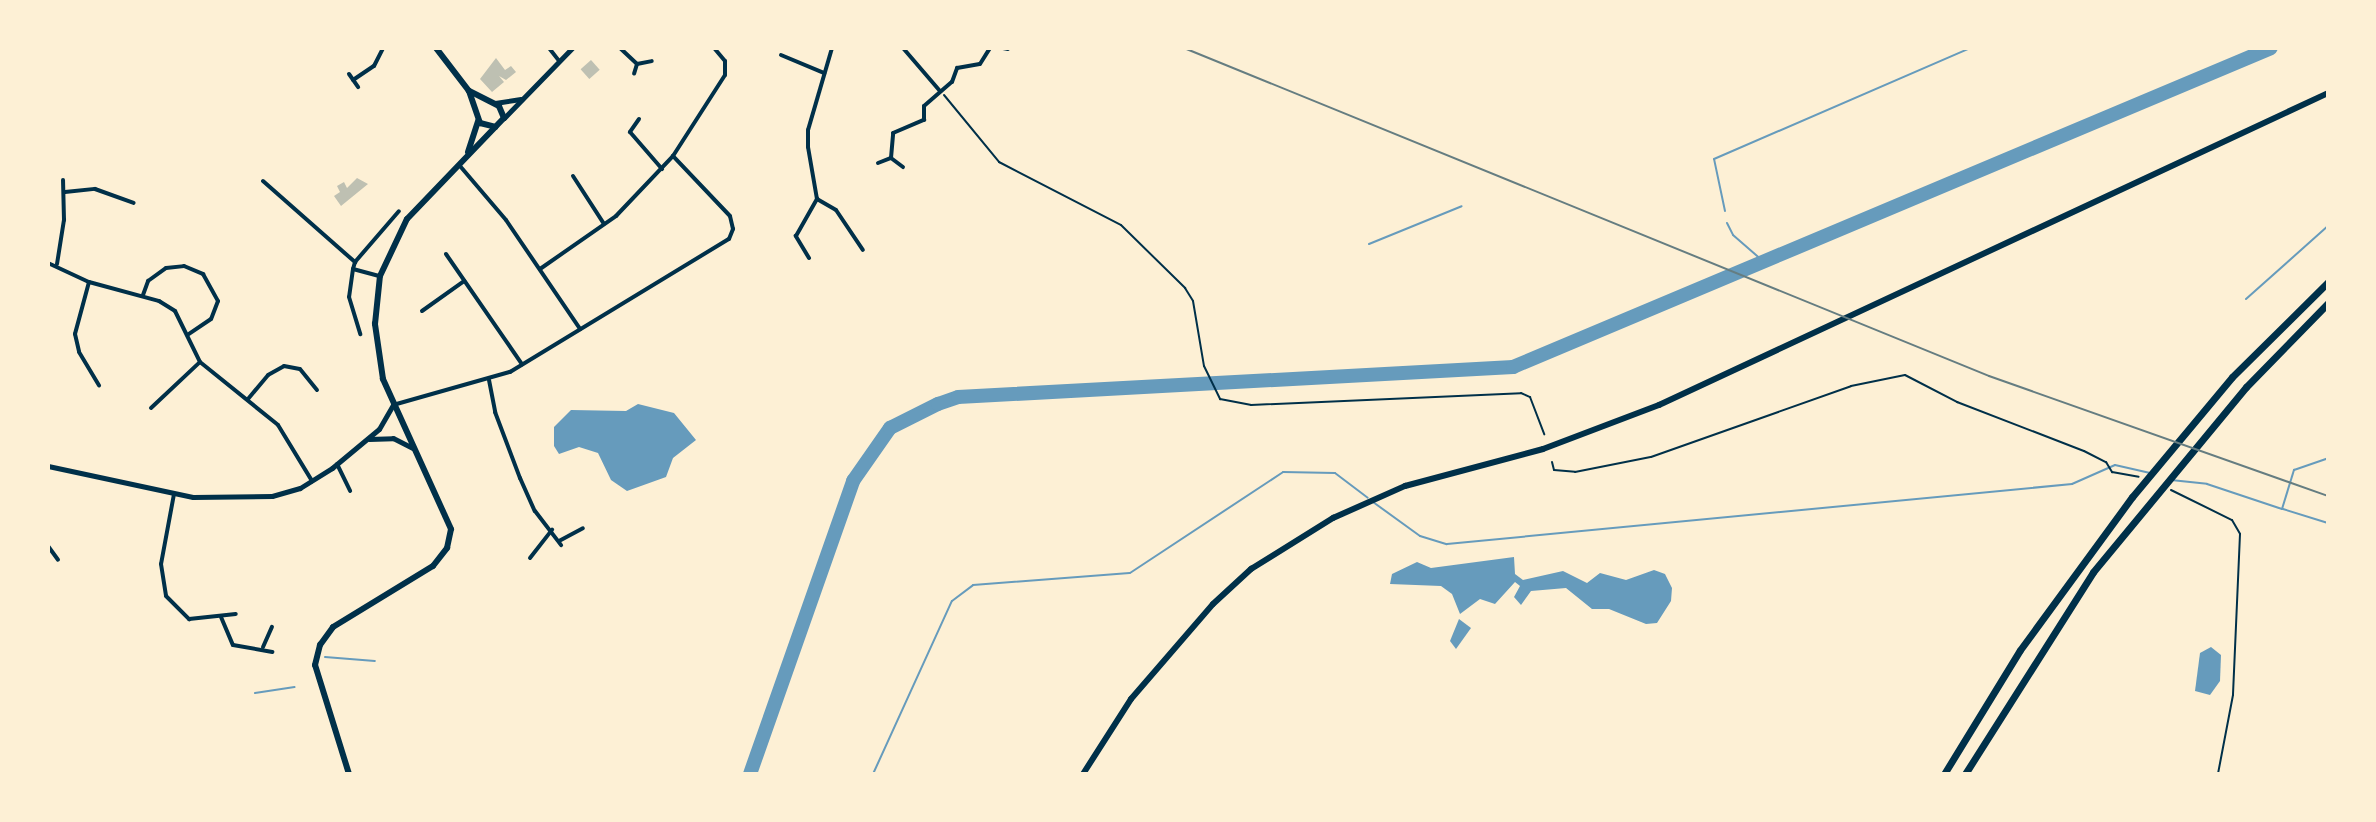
<!DOCTYPE html>
<style>
body{margin:0}
#map{position:relative;width:2376px;height:822px;overflow:hidden;background:#fdf0d5;font-family:Figtree,sans-serif}
div>[style]{position:absolute}
.water>*{inset:0;background:#669bbc}
.stream>*{height:2px;margin:-1px;padding:0 1px;transform-origin:1px;border-radius:1px;background:#669bbc}
.river>*{height:14px;margin:-7px;padding:0 7px;transform-origin:7px;border-radius:7px;background:#669bbc}
.building>*{inset:0;background:#bec0b2;transform-origin:0 0}
.path>*{height:2px;margin:-1px;padding:0 1px;transform-origin:1px;border-radius:1px;background:#003049}
.minor>*{height:4px;margin:-2px;padding:0 2px;transform-origin:2px;border-radius:2px;background:#003049}
.tertiary>*{height:5px;margin:-2.5px;padding:0 2.5px;transform-origin:2.5px;border-radius:2.5px;background:#003049}
.secondary>*{height:6px;margin:-3px;padding:0 3px;transform-origin:3px;border-radius:3px;background:#003049}
.trunk>*{height:6px;margin:-3px;padding:0 3px;transform-origin:3px;border-radius:3px;background:#003049}
.motorway>*{height:7px;margin:-3.5px;padding:0 3.5px;transform-origin:3.5px;border-radius:3.5px;background:#003049}
.rail>*{height:2px;margin:-1px;padding:0 1px;transform-origin:1px;border-radius:1px;background:#657d81}
span{translate:-50% -50%;white-space:nowrap;text-align:center;line-height:1.15;-webkit-text-stroke:7px #fdf0d5;paint-order:stroke}
.frame{position:absolute;inset:0;border:50px solid #fdf0d5;pointer-events:none}
</style>
<div id="map">
<div class="water">
<i style="clip-path:polygon(638px 404px,674px 413px,696px 440px,673px 458px,666px 477px,627px 491px,611px 480px,598px 453px,579px 447px,559px 454px,554px 446px,554px 427px,571px 410px,626px 411px)"></i>
<i style="clip-path:polygon(1514px 557px,1515px 574px,1523px 580px,1563px 571px,1587px 583px,1600px 573px,1626px 580px,1654px 570px,1665px 574px,1672px 588px,1671px 601px,1657px 623px,1646px 624px,1609px 609px,1592px 609px,1566px 588px,1531px 591px,1521px 605px,1514px 597px,1520px 586px,1515px 582px,1495px 604px,1480px 599px,1460px 614px,1452px 594px,1441px 586px,1390px 584px,1392px 574px,1417px 562px,1431px 568px)"></i>
<i style="clip-path:polygon(1459px 619px,1471px 628px,1456px 649px,1450px 641px)"></i>
<i style="clip-path:polygon(2211px 647px,2221px 655px,2220px 681px,2210px 695px,2195px 691px,2200px 653px)"></i>
</div>
<div class="stream">
<i style="left:1725px;top:211px;width:53px;rotate:-101.9deg"></i>
<i style="left:1714px;top:159px;width:279px;rotate:-23.4deg"></i>
<i style="left:1727px;top:223px;width:13px;rotate:63deg"></i>
<i style="left:1733px;top:235px;width:40px;rotate:41deg"></i>
<i style="left:1369px;top:244px;width:100px;rotate:-22.2deg"></i>
<i style="left:2246px;top:299px;width:110px;rotate:-41.7deg"></i>
<i style="left:2171px;top:480px;width:36px;rotate:6deg"></i>
<i style="left:2207px;top:484px;width:79px;rotate:18.4deg"></i>
<i style="left:2282px;top:509px;width:41px;rotate:-72.9deg"></i>
<i style="left:2294px;top:470px;width:36px;rotate:-19deg"></i>
<i style="left:1373px;top:502px;width:58px;rotate:35.9deg"></i>
<i style="left:1420px;top:536px;width:28px;rotate:17deg"></i>
<i style="left:1447px;top:544px;width:628px;rotate:-5.48deg"></i>
<i style="left:2072px;top:484px;width:47px;rotate:-23.8deg"></i>
<i style="left:2115px;top:465px;width:36px;rotate:13deg"></i>
<i style="left:2283px;top:509px;width:47px;rotate:17.3deg"></i>
<i style="left:325px;top:657px;width:50px;rotate:4.6deg"></i>
<i style="left:255px;top:693px;width:40px;rotate:-8.5deg"></i>
<i style="left:873px;top:774px;width:190px;rotate:-65.5deg"></i>
<i style="left:952px;top:601px;width:26px;rotate:-37deg"></i>
<i style="left:973px;top:585px;width:157px;rotate:-4.4deg"></i>
<i style="left:1130px;top:573px;width:183px;rotate:-33.4deg"></i>
<i style="left:1283px;top:472px;width:52px;rotate:1.1deg"></i>
<i style="left:1335px;top:473px;width:41px;rotate:37.1deg"></i>
</div>
<div class="river">
<i style="left:750px;top:774px;width:311px;rotate:-70.6deg"></i>
<i style="left:853px;top:481px;width:65px;rotate:-55.1deg"></i>
<i style="left:890px;top:428px;width:54px;rotate:-26.6deg"></i>
<i style="left:938px;top:404px;width:21px;rotate:-19deg"></i>
<i style="left:958px;top:397px;width:556px;rotate:-3.09deg"></i>
<i style="left:1513px;top:367px;width:822px;rotate:-22.82deg"></i>
</div>
<div class="building">
<i style="clip-path:polygon(496px 58px,505px 70px,511px 66px,516px 72px,506px 80px,499px 76px,504px 82px,492px 92px,480px 79px)"></i>
<i style="left:591px;top:60px;width:13px;height:14px;rotate:48deg"></i>
<i style="clip-path:polygon(357px 178px,368px 184px,341px 206px,334px 196px,340px 192px,337px 186px,344px 182px,347px 188px)"></i>
</div>
<div class="path">
<i style="left:944px;top:95px;width:87px;rotate:50.6deg"></i>
<i style="left:999px;top:162px;width:137px;rotate:27.3deg"></i>
<i style="left:1121px;top:225px;width:90px;rotate:44.5deg"></i>
<i style="left:1185px;top:288px;width:15px;rotate:58deg"></i>
<i style="left:1193px;top:301px;width:66px;rotate:80.4deg"></i>
<i style="left:1204px;top:366px;width:37px;rotate:64deg"></i>
<i style="left:1220px;top:399px;width:32px;rotate:11deg"></i>
<i style="left:1251px;top:405px;width:270px;rotate:-2.5deg"></i>
<i style="left:1521px;top:393px;width:10px;rotate:24deg"></i>
<i style="left:1530px;top:397px;width:40px;rotate:69deg"></i>
<i style="left:1552px;top:462px;width:8px;rotate:76deg"></i>
<i style="left:1554px;top:470px;width:21px;rotate:5deg"></i>
<i style="left:1575px;top:472px;width:77px;rotate:-11.2deg"></i>
<i style="left:1651px;top:457px;width:212px;rotate:-19.5deg"></i>
<i style="left:1851px;top:386px;width:55px;rotate:-11.5deg"></i>
<i style="left:1905px;top:375px;width:59px;rotate:27.4deg"></i>
<i style="left:1957px;top:402px;width:136px;rotate:21.1deg"></i>
<i style="left:2084px;top:451px;width:25px;rotate:27deg"></i>
<i style="left:2106px;top:462px;width:12px;rotate:59deg"></i>
<i style="left:2112px;top:472px;width:27px;rotate:10deg"></i>
<i style="left:2171px;top:490px;width:68px;rotate:26.2deg"></i>
<i style="left:2232px;top:520px;width:16px;rotate:60deg"></i>
<i style="left:2240px;top:534px;width:161px;rotate:92.5deg"></i>
<i style="left:2233px;top:695px;width:80px;rotate:100.8deg"></i>
</div>
<div class="minor">
<i style="left:549px;top:48px;width:16px;rotate:52deg"></i>
<i style="left:620px;top:48px;width:23px;rotate:43deg"></i>
<i style="left:637px;top:64px;width:10px;rotate:107deg"></i>
<i style="left:832px;top:48px;width:85px;rotate:106.3deg"></i>
<i style="left:808px;top:130px;width:17px;rotate:90deg"></i>
<i style="left:808px;top:147px;width:53px;rotate:80.2deg"></i>
<i style="left:817px;top:199px;width:22px;rotate:30deg"></i>
<i style="left:836px;top:210px;width:48px;rotate:56deg"></i>
<i style="left:903px;top:48px;width:57px;rotate:49.3deg"></i>
<i style="left:1003px;top:48px;width:5px;rotate:11deg"></i>
<i style="left:781px;top:55px;width:47px;rotate:22.7deg"></i>
<i style="left:637px;top:64px;width:15px;rotate:-11deg"></i>
<i style="left:349px;top:74px;width:16px;rotate:55deg"></i>
<i style="left:353px;top:80px;width:25px;rotate:-34deg"></i>
<i style="left:374px;top:66px;width:20px;rotate:-63deg"></i>
<i style="left:639px;top:119px;width:16px;rotate:125deg"></i>
<i style="left:630px;top:132px;width:49px;rotate:49.1deg"></i>
<i style="left:891px;top:158px;width:25px;rotate:-85deg"></i>
<i style="left:893px;top:133px;width:34px;rotate:-23deg"></i>
<i style="left:924px;top:120px;width:14px;rotate:-90deg"></i>
<i style="left:924px;top:106px;width:37px;rotate:-41deg"></i>
<i style="left:952px;top:82px;width:15px;rotate:-70deg"></i>
<i style="left:957px;top:68px;width:23px;rotate:-10deg"></i>
<i style="left:980px;top:64px;width:19px;rotate:-58deg"></i>
<i style="left:878px;top:163px;width:14px;rotate:-21deg"></i>
<i style="left:891px;top:158px;width:15px;rotate:37deg"></i>
<i style="left:460px;top:166px;width:71px;rotate:49.6deg"></i>
<i style="left:506px;top:220px;width:132px;rotate:55.8deg"></i>
<i style="left:573px;top:176px;width:57px;rotate:57.1deg"></i>
<i style="left:263px;top:181px;width:123px;rotate:41.4deg"></i>
<i style="left:355px;top:262px;width:7px;rotate:106deg"></i>
<i style="left:353px;top:269px;width:27px;rotate:15deg"></i>
<i style="left:65px;top:192px;width:30px;rotate:-6deg"></i>
<i style="left:95px;top:189px;width:41px;rotate:19.7deg"></i>
<i style="left:446px;top:254px;width:134px;rotate:55.4deg"></i>
<i style="left:809px;top:258px;width:26px;rotate:-121deg"></i>
<i style="left:796px;top:236px;width:43px;rotate:-60.4deg"></i>
<i style="left:355px;top:262px;width:67px;rotate:-49.2deg"></i>
<i style="left:48px;top:263px;width:45px;rotate:24.9deg"></i>
<i style="left:89px;top:282px;width:73px;rotate:15.2deg"></i>
<i style="left:159px;top:301px;width:19px;rotate:32deg"></i>
<i style="left:175px;top:311px;width:57px;rotate:63.9deg"></i>
<i style="left:200px;top:362px;width:100px;rotate:38.9deg"></i>
<i style="left:278px;top:425px;width:66px;rotate:58.7deg"></i>
<i style="left:57px;top:264px;width:45px;rotate:-81deg"></i>
<i style="left:64px;top:220px;width:40px;rotate:-91.4deg"></i>
<i style="left:353px;top:269px;width:28px;rotate:98deg"></i>
<i style="left:349px;top:297px;width:39px;rotate:73deg"></i>
<i style="left:540px;top:269px;width:93px;rotate:-34.9deg"></i>
<i style="left:616px;top:216px;width:83px;rotate:-46.5deg"></i>
<i style="left:673px;top:156px;width:96px;rotate:-57.3deg"></i>
<i style="left:725px;top:75px;width:14px;rotate:-90deg"></i>
<i style="left:725px;top:61px;width:17px;rotate:-130deg"></i>
<i style="left:89px;top:282px;width:54px;rotate:105.1deg"></i>
<i style="left:75px;top:334px;width:18px;rotate:77deg"></i>
<i style="left:79px;top:352px;width:39px;rotate:59deg"></i>
<i style="left:143px;top:295px;width:15px;rotate:-70deg"></i>
<i style="left:148px;top:281px;width:22px;rotate:-36deg"></i>
<i style="left:166px;top:268px;width:18px;rotate:-6deg"></i>
<i style="left:184px;top:266px;width:21px;rotate:23deg"></i>
<i style="left:203px;top:274px;width:31px;rotate:61deg"></i>
<i style="left:218px;top:301px;width:19px;rotate:111deg"></i>
<i style="left:211px;top:319px;width:27px;rotate:146deg"></i>
<i style="left:422px;top:311px;width:52px;rotate:-35.5deg"></i>
<i style="left:489px;top:380px;width:33px;rotate:79deg"></i>
<i style="left:495px;top:412px;width:71px;rotate:69.3deg"></i>
<i style="left:520px;top:478px;width:36px;rotate:66deg"></i>
<i style="left:535px;top:511px;width:43px;rotate:52.6deg"></i>
<i style="left:248px;top:399px;width:31px;rotate:-50deg"></i>
<i style="left:268px;top:375px;width:18px;rotate:-29deg"></i>
<i style="left:284px;top:366px;width:16px;rotate:11deg"></i>
<i style="left:300px;top:369px;width:27px;rotate:51deg"></i>
<i style="left:393px;top:405px;width:122px;rotate:-15.8deg"></i>
<i style="left:510px;top:372px;width:256px;rotate:-31.3deg"></i>
<i style="left:729px;top:239px;width:11px;rotate:-68deg"></i>
<i style="left:733px;top:229px;width:13px;rotate:-103deg"></i>
<i style="left:730px;top:216px;width:83px;rotate:-133.5deg"></i>
<i style="left:151px;top:408px;width:67px;rotate:-43.2deg"></i>
<i style="left:337px;top:464px;width:30px;rotate:64deg"></i>
<i style="left:174px;top:494px;width:71px;rotate:100.5deg"></i>
<i style="left:161px;top:564px;width:32px;rotate:81deg"></i>
<i style="left:166px;top:596px;width:33px;rotate:45deg"></i>
<i style="left:189px;top:619px;width:47px;rotate:-6.1deg"></i>
<i style="left:559px;top:541px;width:27px;rotate:-28deg"></i>
<i style="left:48px;top:546px;width:17px;rotate:54deg"></i>
<i style="left:530px;top:558px;width:36px;rotate:-52deg"></i>
<i style="left:221px;top:617px;width:30px;rotate:67deg"></i>
<i style="left:233px;top:645px;width:40px;rotate:10deg"></i>
<i style="left:263px;top:647px;width:22px;rotate:-66deg"></i>
</div>
<div class="tertiary">
<i style="left:495px;top:103px;width:26px;rotate:-9deg"></i>
<i style="left:504px;top:118px;width:98px;rotate:-45.8deg"></i>
<i style="left:369px;top:439px;width:24px;rotate:-2deg"></i>
<i style="left:393px;top:438px;width:22px;rotate:27deg"></i>
<i style="left:48px;top:466px;width:148px;rotate:12.1deg"></i>
<i style="left:193px;top:497px;width:79px;rotate:-0.7deg"></i>
<i style="left:272px;top:496px;width:29px;rotate:-16deg"></i>
<i style="left:300px;top:488px;width:38px;rotate:-32deg"></i>
<i style="left:332px;top:468px;width:61px;rotate:-39.7deg"></i>
<i style="left:379px;top:429px;width:28px;rotate:-60deg"></i>
</div>
<div class="secondary">
<i style="left:469px;top:91px;width:34px;rotate:71deg"></i>
<i style="left:480px;top:123px;width:16px;rotate:14deg"></i>
<i style="left:468px;top:152px;width:33px;rotate:-72deg"></i>
<i style="left:349px;top:774px;width:114px;rotate:-107.3deg"></i>
<i style="left:315px;top:665px;width:21px;rotate:-76deg"></i>
<i style="left:320px;top:645px;width:22px;rotate:-54deg"></i>
<i style="left:333px;top:627px;width:117px;rotate:-31.4deg"></i>
<i style="left:433px;top:566px;width:23px;rotate:-52deg"></i>
<i style="left:447px;top:548px;width:19px;rotate:-78deg"></i>
<i style="left:451px;top:529px;width:165px;rotate:-114.4deg"></i>
<i style="left:383px;top:379px;width:56px;rotate:-98.3deg"></i>
<i style="left:375px;top:324px;width:48px;rotate:-84.1deg"></i>
<i style="left:380px;top:276px;width:63px;rotate:-64.7deg"></i>
<i style="left:407px;top:219px;width:140px;rotate:-46.2deg"></i>
<i style="left:504px;top:118px;width:13px;rotate:-113deg"></i>
<i style="left:499px;top:106px;width:34px;rotate:-153deg"></i>
<i style="left:469px;top:91px;width:54px;rotate:-127.5deg"></i>
</div>
<div class="trunk">
<i style="left:1083px;top:774px;width:89px;rotate:-57.4deg"></i>
<i style="left:1131px;top:699px;width:125px;rotate:-49.2deg"></i>
<i style="left:1213px;top:604px;width:52px;rotate:-42.6deg"></i>
<i style="left:1251px;top:569px;width:97px;rotate:-31.9deg"></i>
<i style="left:1333px;top:518px;width:79px;rotate:-24deg"></i>
<i style="left:1405px;top:486px;width:143px;rotate:-15deg"></i>
<i style="left:1543px;top:449px;width:124px;rotate:-20.8deg"></i>
<i style="left:1659px;top:405px;width:738px;rotate:-25deg"></i>
</div>
<div class="motorway">
<i style="left:1944px;top:774px;width:145px;rotate:-58.5deg"></i>
<i style="left:2020px;top:650px;width:190px;rotate:-53.8deg"></i>
<i style="left:2132px;top:497px;width:156px;rotate:-50.2deg"></i>
<i style="left:2232px;top:377px;width:135px;rotate:-44.7deg"></i>
<i style="left:1965px;top:774px;width:239px;rotate:-57.6deg"></i>
<i style="left:2093px;top:572px;width:240px;rotate:-50.4deg"></i>
<i style="left:2246px;top:387px;width:117px;rotate:-45.7deg"></i>
</div>
<div class="rail">
<i style="left:1184px;top:48px;width:869px;rotate:22.17deg"></i>
<i style="left:1989px;top:376px;width:360px;rotate:19.5deg"></i>
</div>
<div class="frame"></div>
</div>
